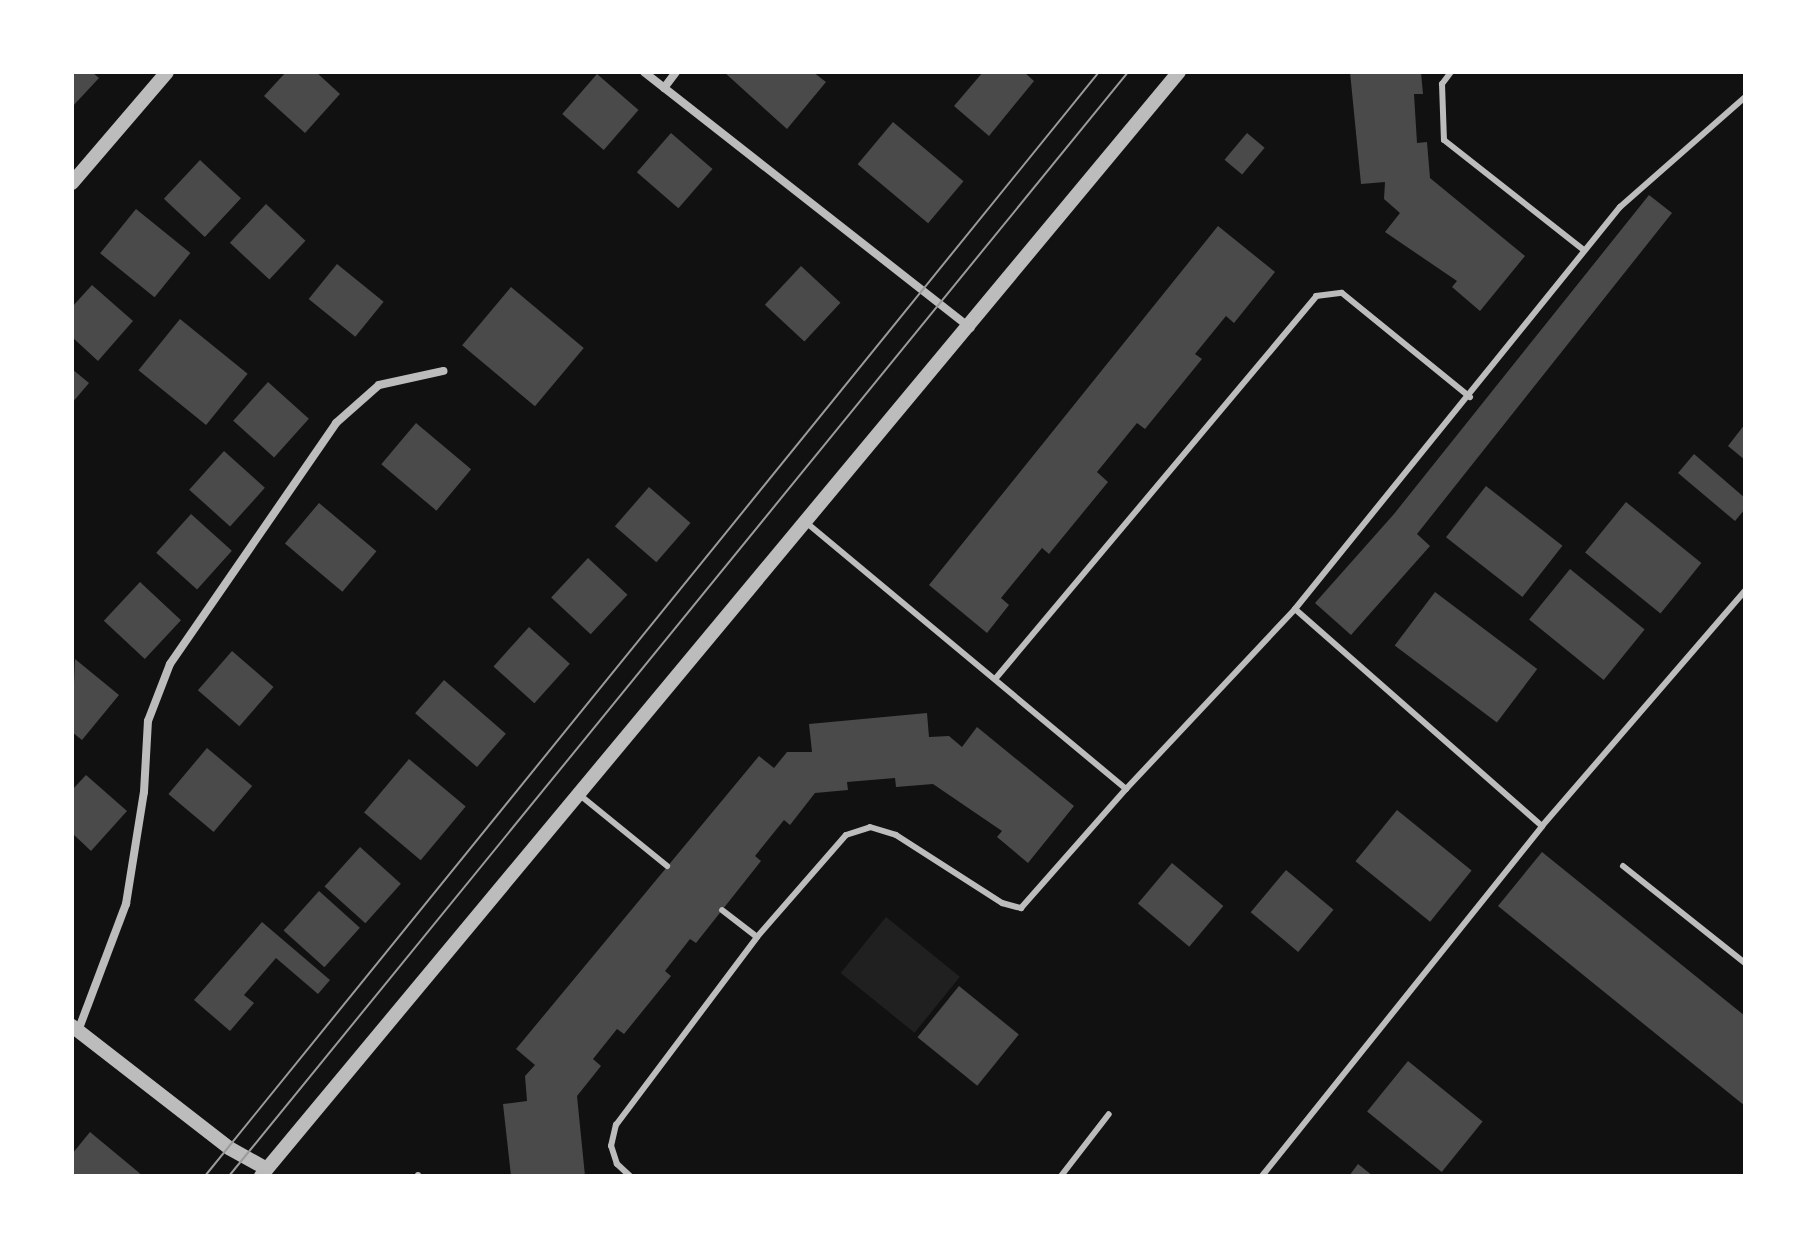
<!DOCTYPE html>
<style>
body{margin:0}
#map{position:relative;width:1817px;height:1248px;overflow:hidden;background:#111;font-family:Raleway,sans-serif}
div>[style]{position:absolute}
.green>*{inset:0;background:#202020;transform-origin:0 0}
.building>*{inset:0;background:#4a4a4a;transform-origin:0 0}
.service>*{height:6px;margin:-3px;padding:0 3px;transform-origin:3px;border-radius:3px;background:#bcbcbc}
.minor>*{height:8px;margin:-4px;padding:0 4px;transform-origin:4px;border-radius:4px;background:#bcbcbc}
.tertiary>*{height:14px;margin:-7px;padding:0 7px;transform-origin:7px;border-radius:7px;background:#bcbcbc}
.tram>*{height:2px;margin:-1px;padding:0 1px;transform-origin:1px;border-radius:1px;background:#9a9a9a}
span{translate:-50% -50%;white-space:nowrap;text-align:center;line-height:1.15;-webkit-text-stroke:7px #fff;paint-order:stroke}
.frame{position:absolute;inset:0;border:74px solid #fff;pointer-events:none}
</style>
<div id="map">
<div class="green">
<i style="left:886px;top:917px;width:95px;height:72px;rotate:39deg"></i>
</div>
<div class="building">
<i style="clip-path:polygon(72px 72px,92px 72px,99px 78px,72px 107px)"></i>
<i style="clip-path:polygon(286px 72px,316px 72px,340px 94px,305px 133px,264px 96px)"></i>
<i style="clip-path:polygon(724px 72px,813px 72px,826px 82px,787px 129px)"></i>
<i style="clip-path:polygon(983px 72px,1024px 72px,1034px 81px,989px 136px,954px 106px)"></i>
<i style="clip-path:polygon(1350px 72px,1421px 72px,1423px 94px,1414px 94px,1417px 143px,1427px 142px,1430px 178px,1525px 256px,1480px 311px,1452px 287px,1457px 281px,1385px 232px,1400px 213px,1384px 199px,1385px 182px,1361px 184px)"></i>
<i style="left:597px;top:74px;width:55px;height:53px;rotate:41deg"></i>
<i style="left:893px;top:122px;width:92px;height:55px;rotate:40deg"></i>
<i style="left:671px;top:133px;width:55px;height:52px;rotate:41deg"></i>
<i style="left:1247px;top:133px;width:23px;height:35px;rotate:40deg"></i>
<i style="left:200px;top:160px;width:56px;height:53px;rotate:43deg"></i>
<i style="clip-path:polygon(1649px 195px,1672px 213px,1417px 534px,1430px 546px,1351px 635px,1315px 603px,1394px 514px)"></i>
<i style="left:266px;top:204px;width:54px;height:53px;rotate:43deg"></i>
<i style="left:136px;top:209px;width:70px;height:57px;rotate:39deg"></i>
<i style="clip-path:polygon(1218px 226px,1275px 272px,1234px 323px,1226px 316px,1195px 354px,1202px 359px,1145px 429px,1137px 423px,1097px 472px,1108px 482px,1049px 554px,1042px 548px,1001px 598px,1009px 605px,987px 633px,929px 585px)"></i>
<i style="left:337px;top:264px;width:60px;height:45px;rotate:39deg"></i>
<i style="left:801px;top:266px;width:54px;height:53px;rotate:43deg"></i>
<i style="clip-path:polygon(92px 285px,133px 321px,98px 361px,72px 337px,72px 307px)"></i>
<i style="left:511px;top:287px;width:95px;height:76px;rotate:40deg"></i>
<i style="left:180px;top:319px;width:87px;height:66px;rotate:39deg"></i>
<i style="clip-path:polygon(72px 369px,89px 383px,72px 403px)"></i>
<i style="left:268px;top:382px;width:55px;height:52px;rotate:42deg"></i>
<i style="left:416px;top:423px;width:72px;height:54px;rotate:40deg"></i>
<i style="clip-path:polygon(1745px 424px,1745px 460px,1728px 446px)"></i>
<i style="left:224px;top:451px;width:55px;height:52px;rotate:42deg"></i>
<i style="clip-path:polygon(1694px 454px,1745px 498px,1745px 509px,1735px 521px,1678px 473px)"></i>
<i style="left:1486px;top:486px;width:97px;height:65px;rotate:38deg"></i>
<i style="left:649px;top:487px;width:55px;height:52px;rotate:41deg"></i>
<i style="left:1626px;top:502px;width:97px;height:65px;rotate:39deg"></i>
<i style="left:319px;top:503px;width:75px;height:53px;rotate:40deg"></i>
<i style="left:191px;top:514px;width:55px;height:52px;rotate:42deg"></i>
<i style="left:588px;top:558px;width:54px;height:54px;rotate:43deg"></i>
<i style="left:1570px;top:569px;width:96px;height:65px;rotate:39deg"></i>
<i style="left:140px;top:582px;width:56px;height:53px;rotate:43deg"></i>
<i style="left:1435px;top:592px;width:128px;height:67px;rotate:37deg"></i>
<i style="left:529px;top:627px;width:55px;height:53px;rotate:42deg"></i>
<i style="left:232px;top:651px;width:55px;height:52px;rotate:41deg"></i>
<i style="clip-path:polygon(75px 659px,119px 695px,82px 740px,72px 732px)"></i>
<i style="left:444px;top:680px;width:82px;height:44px;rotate:41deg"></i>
<i style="clip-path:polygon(927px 713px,929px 737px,949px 736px,962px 747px,977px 727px,1074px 806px,1028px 863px,997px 837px,1002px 831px,933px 784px,896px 787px,895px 778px,847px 782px,848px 790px,815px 793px,790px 825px,784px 820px,755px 856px,761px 861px,696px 943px,690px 939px,665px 971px,671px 976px,624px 1034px,617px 1029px,593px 1059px,601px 1066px,577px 1096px,585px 1176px,511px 1176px,503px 1104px,527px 1101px,525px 1076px,535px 1065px,516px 1049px,759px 756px,774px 768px,787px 752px,812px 752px,809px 724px)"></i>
<i style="left:207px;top:748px;width:59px;height:60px;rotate:40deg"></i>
<i style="left:409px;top:759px;width:74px;height:70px;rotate:40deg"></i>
<i style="clip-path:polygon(86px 775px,127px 811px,91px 851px,72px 833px,72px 790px)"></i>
<i style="left:1397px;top:810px;width:96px;height:66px;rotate:39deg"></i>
<i style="left:360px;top:847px;width:55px;height:53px;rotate:42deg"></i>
<i style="clip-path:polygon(1542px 852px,1745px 1016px,1745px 1106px,1498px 906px)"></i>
<i style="left:1172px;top:863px;width:67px;height:53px;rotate:40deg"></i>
<i style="left:1286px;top:870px;width:62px;height:55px;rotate:40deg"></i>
<i style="left:319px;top:891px;width:55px;height:53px;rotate:42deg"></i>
<i style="clip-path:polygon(262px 922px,330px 980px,318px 994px,276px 958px,244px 995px,254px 1003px,230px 1031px,194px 1000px)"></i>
<i style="left:959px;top:986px;width:77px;height:66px;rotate:39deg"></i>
<i style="left:1408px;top:1061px;width:96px;height:65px;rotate:39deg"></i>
<i style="clip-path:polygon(90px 1132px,143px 1176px,72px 1176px,72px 1154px)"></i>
<i style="clip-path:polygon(1358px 1164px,1373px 1176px,1349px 1176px)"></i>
</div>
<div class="service">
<i style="left:1451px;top:72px;width:15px;rotate:127deg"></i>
<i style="left:1442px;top:84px;width:56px;rotate:88deg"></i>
<i style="left:1444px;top:140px;width:178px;rotate:38.2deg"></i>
<i style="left:808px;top:524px;width:414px;rotate:39.8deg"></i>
<i style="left:1126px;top:789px;width:247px;rotate:-46.8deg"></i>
<i style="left:1295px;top:609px;width:329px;rotate:41.3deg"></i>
<i style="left:1542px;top:826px;width:311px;rotate:-49.2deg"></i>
<i style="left:1295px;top:609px;width:517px;rotate:-51.05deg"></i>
<i style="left:1620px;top:207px;width:167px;rotate:-41.3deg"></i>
<i style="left:996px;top:678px;width:498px;rotate:-50deg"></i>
<i style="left:1316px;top:296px;width:26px;rotate:-7deg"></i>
<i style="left:1342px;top:293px;width:165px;rotate:39.1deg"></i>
<i style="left:581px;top:796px;width:111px;rotate:39.1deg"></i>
<i style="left:1623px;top:866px;width:156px;rotate:38.5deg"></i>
<i style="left:757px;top:937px;width:135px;rotate:-48.9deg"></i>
<i style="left:846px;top:835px;width:25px;rotate:-18deg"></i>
<i style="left:870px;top:827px;width:27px;rotate:17deg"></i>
<i style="left:896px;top:835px;width:126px;rotate:32.7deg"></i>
<i style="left:1002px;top:903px;width:20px;rotate:15deg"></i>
<i style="left:1021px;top:908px;width:159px;rotate:-48.6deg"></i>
<i style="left:418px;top:1175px;width:1px;rotate:90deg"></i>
<i style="left:630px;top:1176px;width:18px;rotate:-137deg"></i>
<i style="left:617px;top:1164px;width:19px;rotate:-108deg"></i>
<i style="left:611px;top:1146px;width:22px;rotate:-77deg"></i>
<i style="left:616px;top:1125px;width:235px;rotate:-53.1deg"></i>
<i style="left:757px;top:937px;width:44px;rotate:-142.4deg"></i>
<i style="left:1061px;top:1176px;width:78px;rotate:-52.3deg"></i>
<i style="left:1262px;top:1176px;width:448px;rotate:-51.3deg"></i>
</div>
<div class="minor">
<i style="left:644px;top:72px;width:415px;rotate:38.1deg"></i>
<i style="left:664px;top:88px;width:20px;rotate:-53deg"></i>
<i style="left:78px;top:1031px;width:136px;rotate:-69.3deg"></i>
<i style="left:126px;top:904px;width:113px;rotate:-80.9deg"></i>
<i style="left:144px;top:792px;width:71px;rotate:-86.8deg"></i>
<i style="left:148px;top:721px;width:61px;rotate:-68.9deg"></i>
<i style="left:170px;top:664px;width:293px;rotate:-55.4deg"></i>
<i style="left:336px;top:423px;width:57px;rotate:-41.5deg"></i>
<i style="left:379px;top:385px;width:66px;rotate:-12.3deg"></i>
</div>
<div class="tertiary">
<i style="left:72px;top:183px;width:146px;rotate:-49.4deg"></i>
<i style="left:72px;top:1026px;width:199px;rotate:37.8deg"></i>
<i style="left:229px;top:1148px;width:43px;rotate:28.9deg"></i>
<i style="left:261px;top:1176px;width:1436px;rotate:-50.26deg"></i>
</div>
<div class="tram">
<i style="left:205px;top:1176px;width:1421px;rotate:-51deg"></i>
<i style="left:229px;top:1176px;width:1424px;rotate:-50.84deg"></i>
</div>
<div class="frame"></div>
</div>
